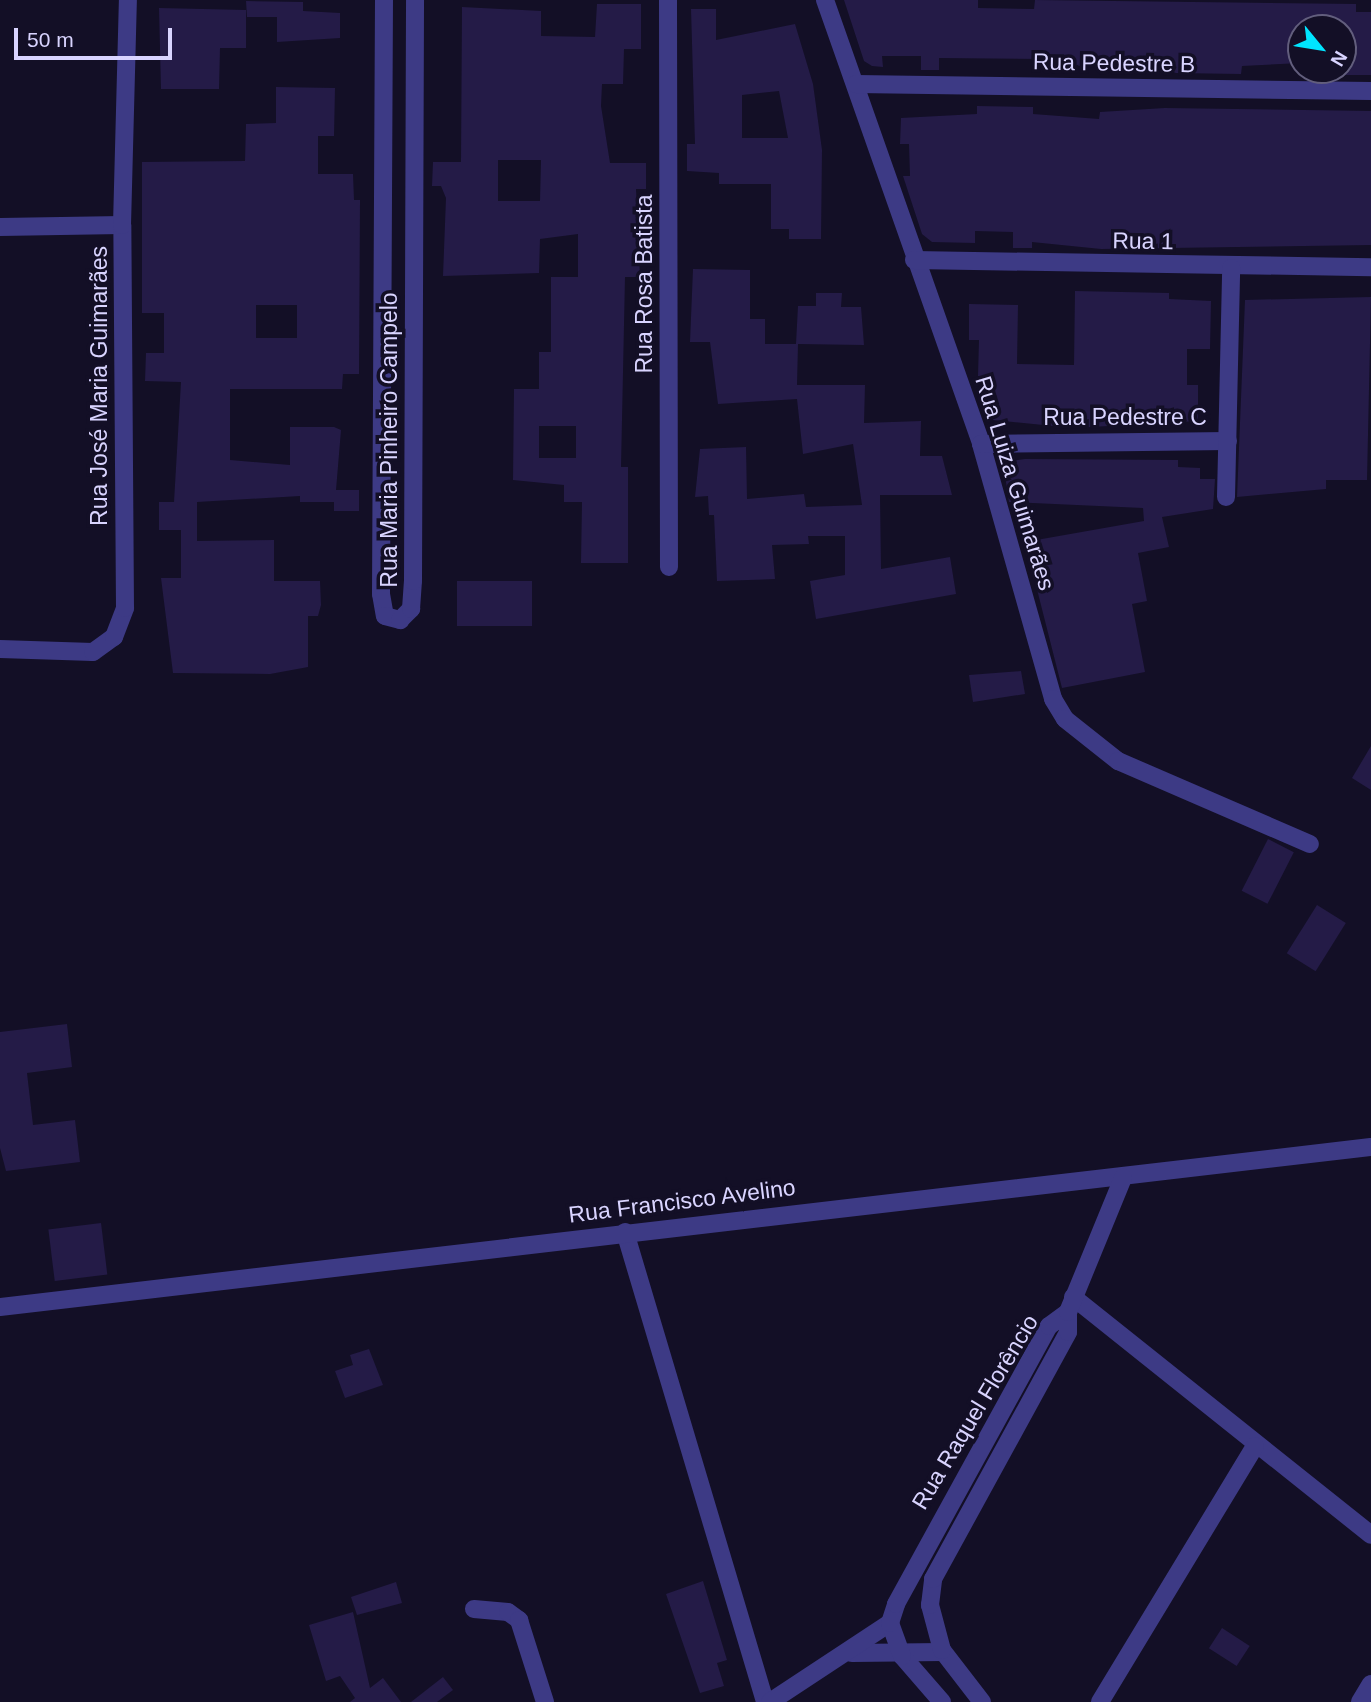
<!DOCTYPE html>
<meta charset="utf-8">
<style>
body{margin:0}
#map{position:relative;width:1371px;height:1702px;overflow:hidden;background:#130f26;font-family:Arial,sans-serif}
div>[style]{position:absolute}
.building>*{inset:0;background:#241b47;transform-origin:0 0}
.minor>*{height:18px;margin:-9px;padding:0 9px;transform-origin:9px;border-radius:9px;background:#3d3a85}
span{translate:-50% -50%;white-space:nowrap;text-align:center;line-height:1.15;-webkit-text-stroke:7px #130f26;paint-order:stroke}
.street-label{font-size:23px;color:#d9d4ff}
.north{position:absolute;left:1287px;top:14px;width:70px;height:70px;box-sizing:border-box;background:#130f26;border:2px solid #625e7d;border-radius:50%;rotate:120deg;font-size:19px;font-weight:700;line-height:28px;text-align:center;color:#d9d4ff}
.north::after{content:'';display:block;margin:auto;width:24px;height:32px;background:#00e5ff;clip-path:polygon(50% 0,100% 100%,50% 72%,0 100%)}
.scale{position:absolute;left:14px;top:28px;width:158px;height:32px;box-sizing:border-box;border:4px solid #d9d4ff;border-top:0;padding-left:9px;font-size:21px;line-height:24px;white-space:nowrap;color:#d9d4ff;-webkit-text-stroke:5px #130f26;paint-order:stroke}
</style>
<div id="map">
<div class="building">
<i style="clip-path:polygon(844px 0,978px 0,978px 8px,1034px 9px,1035px 0,1356px 4px,1356px 12px,1371px 12px,1371px 75px,1343px 75px,1343px 28px,1301px 28px,1301px 63px,1242px 66px,1241px 74px,1176px 73px,1147px 62px,1042px 68px,1042px 59px,939px 58px,939px 70px,921px 70px,921px 56px,882px 56px,883px 67px,872px 66px,864px 61px)"></i>
<i style="clip-path:polygon(246px 1px,303px 2px,303px 11px,340px 13px,340px 38px,277px 42px,277px 17px,247px 17px)"></i>
<i style="clip-path:polygon(evenodd,597px 4px,641px 4px,641px 49px,624px 49px,623px 84px,602px 84px,601px 106px,610px 163px,646px 163px,646px 189px,636px 189px,640px 277px,625px 277px,621px 467px,628px 467px,628px 563px,581px 563px,582px 502px,564px 502px,564px 485px,513px 480px,514px 389px,539px 389px,539px 352px,551px 352px,551px 277px,578px 277px,578px 234px,540px 239px,539px 273px,443px 276px,446px 198px,441px 186px,432px 186px,433px 162px,461px 162px,462px 7px,541px 11px,541px 36px,595px 37px,597px 4px,498px 160px,541px 160px,540px 201px,498px 201px,498px 160px,597px 4px,539px 426px,576px 426px,576px 458px,539px 458px,539px 426px)"></i>
<i style="clip-path:polygon(159px 8px,246px 10px,246px 48px,220px 48px,219px 89px,161px 89px)"></i>
<i style="clip-path:polygon(evenodd,691px 9px,716px 9px,716px 40px,795px 24px,813px 84px,822px 150px,821px 239px,789px 239px,789px 229px,771px 229px,771px 184px,719px 184px,719px 173px,687px 171px,687px 144px,695px 144px,691px 9px,779px 91px,788px 138px,742px 138px,742px 95px,779px 91px)"></i>
<i style="clip-path:polygon(evenodd,276px 87px,335px 88px,334px 136px,318px 136px,318px 174px,353px 174px,354px 200px,360px 200px,359px 374px,343px 374px,342px 389px,230px 389px,230px 460px,290px 465px,290px 427px,334px 427px,341px 430px,336px 490px,359px 490px,359px 511px,334px 511px,334px 502px,300px 502px,300px 496px,197px 502px,197px 541px,274px 540px,274px 581px,320px 581px,321px 605px,318px 616px,308px 616px,308px 667px,270px 674px,173px 673px,161px 578px,181px 578px,181px 530px,159px 530px,159px 502px,174px 502px,181px 382px,145px 381px,146px 353px,164px 353px,164px 313px,142px 313px,142px 162px,245px 161px,246px 124px,276px 123px,276px 87px,256px 305px,297px 305px,297px 338px,256px 338px,256px 305px)"></i>
<i style="clip-path:polygon(977px 106px,1033px 107px,1033px 114px,1099px 119px,1100px 112px,1165px 108px,1371px 111px,1371px 245px,1101px 249px,1032px 242px,1032px 248px,1013px 248px,1013px 232px,975px 231px,975px 243px,932px 242px,922px 234px,903px 176px,910px 176px,909px 144px,900px 144px,901px 118px,977px 114px)"></i>
<i style="clip-path:polygon(693px 269px,750px 270px,750px 319px,765px 319px,765px 344px,796px 344px,798px 306px,816px 306px,816px 293px,842px 293px,841px 307px,861px 307px,864px 345px,798px 344px,797px 385px,865px 385px,864px 423px,921px 421px,920px 456px,942px 456px,952px 495px,880px 495px,881px 569px,950px 557px,956px 594px,816px 619px,810px 581px,845px 575px,845px 536px,808px 536px,809px 544px,772px 545px,775px 579px,717px 581px,714px 515px,709px 515px,708px 496px,695px 497px,700px 449px,746px 447px,747px 499px,804px 494px,806px 507px,862px 505px,853px 444px,803px 454px,797px 399px,718px 404px,710px 342px,690px 342px)"></i>
<i style="clip-path:polygon(1075px 291px,1169px 293px,1169px 299px,1211px 301px,1210px 349px,1187px 349px,1187px 385px,1198px 385px,1198px 421px,1073px 428px,993px 420px,993px 376px,978px 376px,979px 340px,969px 340px,969px 304px,1018px 305px,1017px 364px,1074px 365px)"></i>
<i style="clip-path:polygon(1371px 297px,1367px 480px,1326px 480px,1326px 489px,1237px 497px,1245px 300px)"></i>
<i style="clip-path:polygon(1025px 459px,1178px 460px,1178px 467px,1200px 468px,1200px 479px,1215px 479px,1213px 509px,1162px 517px,1169px 547px,1138px 553px,1147px 601px,1132px 604px,1145px 672px,1062px 688px,1025px 542px,1144px 521px,1143px 508px,1009px 502px,1003px 462px)"></i>
<i style="left:457px;top:581px;width:75px;height:45px"></i>
<i style="clip-path:polygon(1021px 671px,1025px 694px,973px 702px,969px 675px)"></i>
<i style="clip-path:polygon(1371px 746px,1371px 790px,1352px 778px)"></i>
<i style="left:1268px;top:839px;width:29px;height:58px;rotate:27deg"></i>
<i style="left:1317px;top:905px;width:34px;height:57px;rotate:32deg"></i>
<i style="clip-path:polygon(67px 1024px,72px 1067px,27px 1073px,33px 1125px,75px 1120px,80px 1162px,6px 1171px,0 1148px,0 1032px)"></i>
<i style="left:101px;top:1223px;width:52px;height:53px;rotate:83deg"></i>
<i style="clip-path:polygon(369px 1349px,383px 1385px,345px 1398px,335px 1371px,353px 1365px,350px 1355px)"></i>
<i style="clip-path:polygon(703px 1581px,727px 1660px,717px 1663px,724px 1686px,700px 1693px,666px 1594px)"></i>
<i style="clip-path:polygon(396px 1582px,402px 1603px,357px 1615px,351px 1597px)"></i>
<i style="clip-path:polygon(353px 1612px,370px 1688px,383px 1678px,401px 1702px,350px 1702px,355px 1698px,340px 1676px,326px 1681px,309px 1625px)"></i>
<i style="left:1222px;top:1628px;width:33px;height:24px;rotate:33deg"></i>
<i style="clip-path:polygon(443px 1677px,453px 1690px,437px 1702px,411px 1702px)"></i>
</div>
<div class="minor">
<i style="left:384px;top:0;width:594px;rotate:90.29deg"></i>
<i style="left:381px;top:594px;width:22px;rotate:80deg"></i>
<i style="left:385px;top:616px;width:16px;rotate:15deg"></i>
<i style="left:400px;top:620px;width:16px;rotate:-45deg"></i>
<i style="left:411px;top:609px;width:28px;rotate:-86deg"></i>
<i style="left:413px;top:581px;width:581px;rotate:-89.8deg"></i>
<i style="left:668px;top:0;width:567px;rotate:89.9deg"></i>
<i style="left:825px;top:0;width:471px;rotate:70.6deg"></i>
<i style="left:981px;top:444px;width:265px;rotate:74.2deg"></i>
<i style="left:1053px;top:699px;width:23px;rotate:59deg"></i>
<i style="left:1065px;top:719px;width:68px;rotate:38.4deg"></i>
<i style="left:1118px;top:761px;width:209px;rotate:23.4deg"></i>
<i style="left:856px;top:84px;width:515px;rotate:0.78deg"></i>
<i style="left:0;top:227px;width:122px;rotate:-0.9deg"></i>
<i style="left:914px;top:260px;width:457px;rotate:0.9deg"></i>
<i style="left:981px;top:444px;width:247px;rotate:-0.7deg"></i>
<i style="left:1226px;top:497px;width:229px;rotate:-88.7deg"></i>
<i style="left:0;top:649px;width:93px;rotate:1.8deg"></i>
<i style="left:93px;top:652px;width:26px;rotate:-36deg"></i>
<i style="left:114px;top:637px;width:31px;rotate:-69deg"></i>
<i style="left:125px;top:608px;width:383px;rotate:-90.4deg"></i>
<i style="left:122px;top:225px;width:225px;rotate:-88.5deg"></i>
<i style="left:625px;top:1232px;width:490px;rotate:73.4deg"></i>
<i style="left:1073px;top:1297px;width:381px;rotate:38.6deg"></i>
<i style="left:0;top:1307px;width:1380px;rotate:-6.66deg"></i>
<i style="left:474px;top:1609px;width:34px;rotate:5deg"></i>
<i style="left:508px;top:1612px;width:14px;rotate:36deg"></i>
<i style="left:519px;top:1620px;width:86px;rotate:72.4deg"></i>
<i style="left:852px;top:1653px;width:91px;rotate:-0.6deg"></i>
<i style="left:770px;top:1702px;width:144px;rotate:-33.4deg"></i>
<i style="left:942px;top:1702px;width:61px;rotate:-131deg"></i>
<i style="left:902px;top:1656px;width:35px;rotate:-110deg"></i>
<i style="left:890px;top:1623px;width:20px;rotate:-72deg"></i>
<i style="left:896px;top:1604px;width:317px;rotate:-61.2deg"></i>
<i style="left:1049px;top:1326px;width:24px;rotate:-36deg"></i>
<i style="left:982px;top:1702px;width:66px;rotate:-127.6deg"></i>
<i style="left:942px;top:1650px;width:47px;rotate:-104.9deg"></i>
<i style="left:930px;top:1605px;width:26px;rotate:-83deg"></i>
<i style="left:933px;top:1579px;width:281px;rotate:-61.3deg"></i>
<i style="left:1068px;top:1332px;width:20px;rotate:-90deg"></i>
<i style="left:1068px;top:1312px;width:145px;rotate:-67.7deg"></i>
<i style="left:1100px;top:1702px;width:299px;rotate:-58.8deg"></i>
<i style="left:1360px;top:1702px;width:21px;rotate:-59deg"></i>
</div>
<div class="street-label">
<span style="left:1114px;top:63px;rotate:1deg">Rua Pedestre B</span>
<span style="left:1143px;top:241px;rotate:1deg">Rua 1</span>
<span style="left:644px;top:284px;rotate:-90deg">Rua Rosa Batista</span>
<span style="left:99px;top:386px;rotate:-90deg">Rua José Maria Guimarães</span>
<span style="left:1125px;top:417px">Rua Pedestre C</span>
<span style="left:389px;top:440px;rotate:-90deg">Rua Maria Pinheiro Campelo</span>
<span style="left:1015px;top:483px;rotate:73deg">Rua Luiza Guimarães</span>
<span style="left:682px;top:1201px;rotate:-7deg">Rua Francisco Avelino</span>
<span style="left:975px;top:1412px;rotate:-59deg">Rua Raquel Florêncio</span>
</div>
<div class="north">N</div>
<div class="scale">50 m</div>
</div>
